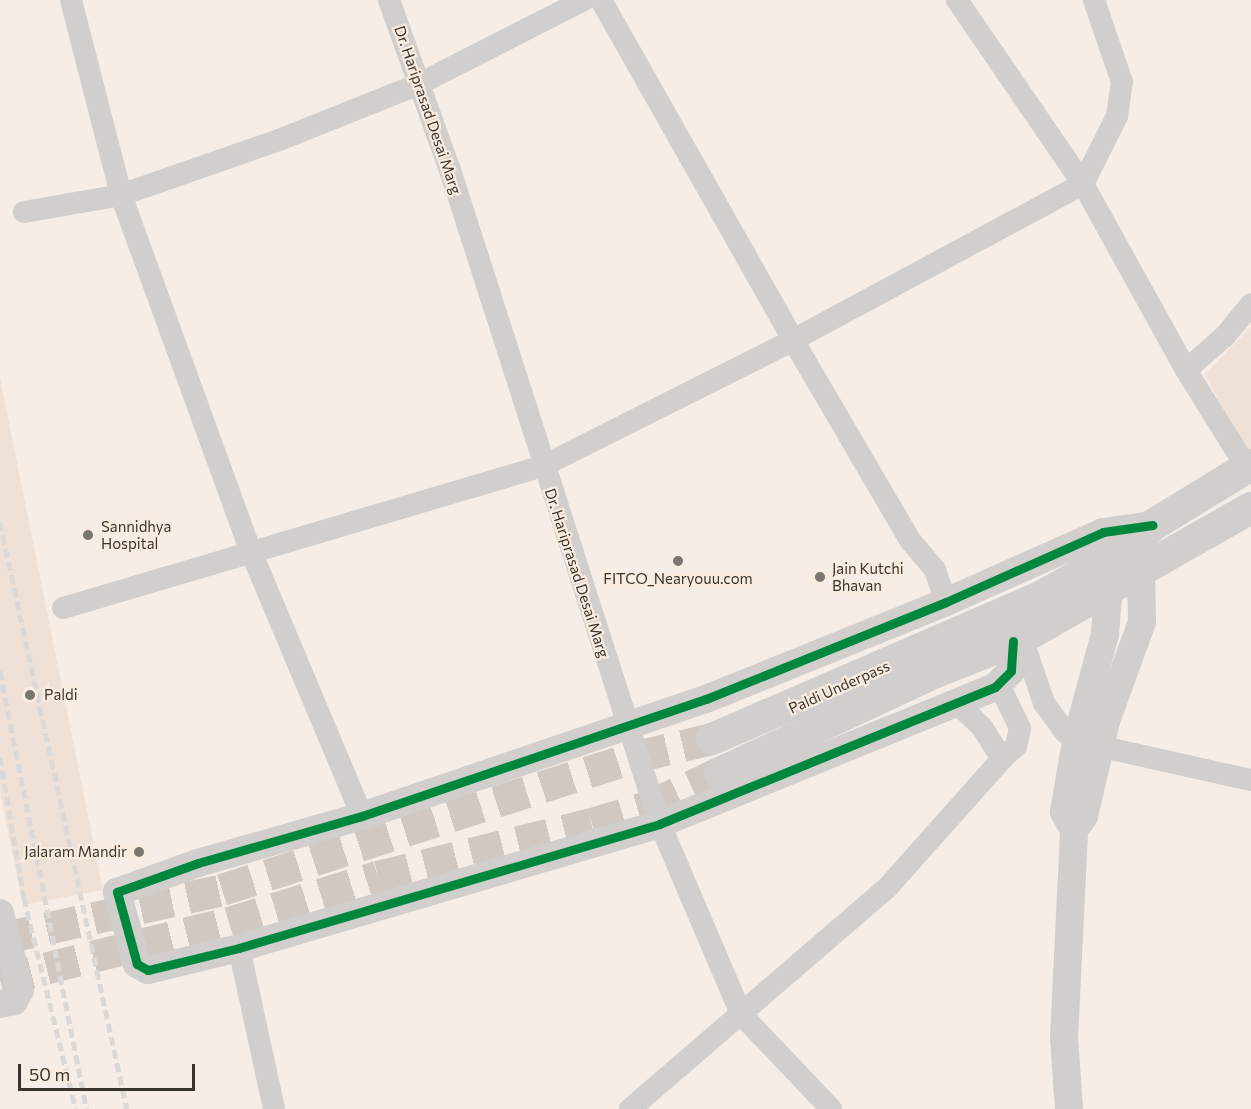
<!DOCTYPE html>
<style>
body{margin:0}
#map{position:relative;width:1251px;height:1109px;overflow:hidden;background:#f5ede6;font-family:Commissioner,sans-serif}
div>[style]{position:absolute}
.built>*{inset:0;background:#efe1d5}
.secondary-tunnel>*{height:32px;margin-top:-16px;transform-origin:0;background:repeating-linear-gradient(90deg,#d0c8c1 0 32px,transparent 0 48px)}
.minor>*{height:22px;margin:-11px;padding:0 11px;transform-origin:11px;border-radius:11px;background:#d1cecc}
.tertiary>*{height:28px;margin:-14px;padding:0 14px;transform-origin:14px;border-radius:14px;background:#d1cecc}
.secondary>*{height:32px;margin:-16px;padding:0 16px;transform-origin:16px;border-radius:16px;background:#d1cecc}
.rail>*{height:4.5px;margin-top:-2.25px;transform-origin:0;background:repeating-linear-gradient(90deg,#dbd9d7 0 9px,transparent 0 13.5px)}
.cycleway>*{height:9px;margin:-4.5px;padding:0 4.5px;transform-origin:4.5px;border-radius:4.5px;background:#00873e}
.dots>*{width:16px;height:16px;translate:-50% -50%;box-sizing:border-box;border:3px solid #fbece0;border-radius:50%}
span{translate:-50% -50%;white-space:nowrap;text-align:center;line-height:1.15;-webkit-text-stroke:4.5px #fbece0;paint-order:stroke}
.street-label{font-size:15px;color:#3a342f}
.poi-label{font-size:15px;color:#3a342f}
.left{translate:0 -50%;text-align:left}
.right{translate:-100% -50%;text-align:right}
.scale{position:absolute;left:18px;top:1064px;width:177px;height:27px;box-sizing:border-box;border:3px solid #3a342f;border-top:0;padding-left:8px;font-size:18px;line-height:21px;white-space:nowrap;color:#3a342f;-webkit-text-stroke:4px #fbece0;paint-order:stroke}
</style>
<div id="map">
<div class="built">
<i style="clip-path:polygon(1251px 327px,1251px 464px,1205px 374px)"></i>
<i style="clip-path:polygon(0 378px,103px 890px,23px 905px,0 793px)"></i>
</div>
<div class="secondary-tunnel">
<i style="left:0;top:939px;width:227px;rotate:-12.4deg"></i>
<i style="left:222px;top:890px;width:435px;rotate:-17.8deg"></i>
<i style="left:636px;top:757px;width:78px;rotate:-13.3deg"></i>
<i style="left:0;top:980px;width:236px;rotate:-14deg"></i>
<i style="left:229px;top:923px;width:156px;rotate:-17.2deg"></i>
<i style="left:378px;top:877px;width:220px;rotate:-13.9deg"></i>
<i style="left:592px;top:824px;width:59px;rotate:-16.9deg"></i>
<i style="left:648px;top:807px;width:80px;rotate:-25.3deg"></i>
</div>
<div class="minor">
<i style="left:71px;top:0;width:201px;rotate:75.6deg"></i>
<i style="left:121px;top:195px;width:382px;rotate:70deg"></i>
<i style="left:252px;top:554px;width:284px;rotate:67.2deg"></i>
<i style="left:389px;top:0;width:181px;rotate:70.3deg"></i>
<i style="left:450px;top:170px;width:687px;rotate:72.2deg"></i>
<i style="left:660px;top:824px;width:207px;rotate:66.9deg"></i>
<i style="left:741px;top:1014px;width:131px;rotate:46.5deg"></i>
<i style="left:601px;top:0;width:390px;rotate:60.5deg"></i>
<i style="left:793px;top:340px;width:232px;rotate:59.7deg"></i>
<i style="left:910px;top:540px;width:39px;rotate:50deg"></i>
<i style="left:935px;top:570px;width:34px;rotate:71deg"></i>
<i style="left:957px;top:0;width:223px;rotate:55.6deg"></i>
<i style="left:1083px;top:184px;width:213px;rotate:61deg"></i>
<i style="left:1186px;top:370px;width:115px;rotate:58.1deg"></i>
<i style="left:24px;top:212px;width:98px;rotate:-9.9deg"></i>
<i style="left:121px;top:195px;width:167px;rotate:-19.2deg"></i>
<i style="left:279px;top:140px;width:151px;rotate:-21.8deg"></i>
<i style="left:419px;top:84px;width:185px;rotate:-27deg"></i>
<i style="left:1186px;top:370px;width:52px;rotate:-41.1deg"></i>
<i style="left:1225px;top:336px;width:41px;rotate:-50.9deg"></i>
<i style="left:63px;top:608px;width:501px;rotate:-16.48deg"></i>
<i style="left:543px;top:466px;width:280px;rotate:-26.7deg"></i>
<i style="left:793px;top:340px;width:329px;rotate:-28.3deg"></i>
<i style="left:1083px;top:184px;width:76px;rotate:-63.4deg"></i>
<i style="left:1117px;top:116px;width:34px;rotate:-82deg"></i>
<i style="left:1122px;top:82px;width:87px;rotate:-108.9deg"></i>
<i style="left:1022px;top:638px;width:69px;rotate:71.3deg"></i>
<i style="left:1044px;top:703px;width:36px;rotate:54deg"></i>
<i style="left:1065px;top:732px;width:14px;rotate:39deg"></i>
<i style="left:1076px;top:741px;width:179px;rotate:12.6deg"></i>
<i style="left:957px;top:703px;width:35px;rotate:44deg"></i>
<i style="left:982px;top:727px;width:38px;rotate:58deg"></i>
<i style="left:1002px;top:759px;width:19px;rotate:-43deg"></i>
<i style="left:1016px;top:746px;width:18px;rotate:-77deg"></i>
<i style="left:1020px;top:728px;width:48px;rotate:-116deg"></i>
<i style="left:239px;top:948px;width:165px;rotate:77.7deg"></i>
<i style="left:630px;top:1109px;width:339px;rotate:-40.7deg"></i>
<i style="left:887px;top:888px;width:173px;rotate:-48.3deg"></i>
</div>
<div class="tertiary">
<i style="left:1013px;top:641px;width:30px;rotate:94deg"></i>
<i style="left:1011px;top:671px;width:23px;rotate:135deg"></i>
<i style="left:995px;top:687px;width:362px;rotate:157.8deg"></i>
<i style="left:660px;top:824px;width:439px;rotate:163.6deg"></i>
<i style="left:239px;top:948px;width:94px;rotate:166.4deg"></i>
<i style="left:148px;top:970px;width:13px;rotate:-151deg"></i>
<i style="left:137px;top:964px;width:75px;rotate:-105.5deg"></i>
<i style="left:117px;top:892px;width:86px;rotate:-19.7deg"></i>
<i style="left:198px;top:863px;width:171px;rotate:-16deg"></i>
<i style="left:362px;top:816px;width:363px;rotate:-18.8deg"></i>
<i style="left:706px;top:699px;width:259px;rotate:-22deg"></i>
<i style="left:946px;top:602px;width:172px;rotate:-24deg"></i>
<i style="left:1103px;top:532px;width:50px;rotate:-8deg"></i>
<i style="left:1074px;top:830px;width:21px;rotate:-119deg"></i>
<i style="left:1064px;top:812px;width:72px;rotate:-80.4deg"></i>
<i style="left:1076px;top:741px;width:111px;rotate:-74.8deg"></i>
<i style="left:1105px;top:634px;width:64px;rotate:-85.5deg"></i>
<i style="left:0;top:913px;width:80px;rotate:75.4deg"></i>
<i style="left:20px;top:990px;width:13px;rotate:119deg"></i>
<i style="left:14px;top:1001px;width:14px;rotate:168deg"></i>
<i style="left:1069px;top:1109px;width:71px;rotate:-94deg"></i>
<i style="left:1064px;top:1038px;width:208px;rotate:-87.2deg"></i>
<i style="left:1074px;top:830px;width:17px;rotate:-54deg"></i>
<i style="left:1084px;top:816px;width:98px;rotate:-77deg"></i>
<i style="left:1106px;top:721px;width:105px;rotate:-70deg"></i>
<i style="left:1142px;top:622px;width:52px;rotate:-91.1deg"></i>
<i style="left:1141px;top:570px;width:22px;rotate:-114deg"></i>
</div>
<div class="secondary">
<i style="left:712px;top:739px;width:362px;rotate:-23.4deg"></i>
<i style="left:1044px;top:595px;width:100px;rotate:-29.4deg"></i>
<i style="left:1131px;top:546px;width:30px;rotate:-44deg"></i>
<i style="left:1153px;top:525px;width:115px;rotate:-31.5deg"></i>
<i style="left:720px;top:773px;width:235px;rotate:-25.1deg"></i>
<i style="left:933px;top:673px;width:96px;rotate:-21.5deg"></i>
<i style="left:1022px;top:638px;width:263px;rotate:-29.6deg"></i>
</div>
<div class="rail">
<i style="left:0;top:522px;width:601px;rotate:77.79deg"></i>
<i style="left:0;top:671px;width:447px;rotate:78.8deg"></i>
<i style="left:0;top:757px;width:143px;rotate:80.3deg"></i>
<i style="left:24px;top:898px;width:217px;rotate:76.2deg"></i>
</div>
<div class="cycleway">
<i style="left:1013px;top:641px;width:30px;rotate:94deg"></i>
<i style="left:1011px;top:671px;width:23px;rotate:135deg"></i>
<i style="left:995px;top:687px;width:362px;rotate:157.8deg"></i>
<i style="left:660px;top:824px;width:439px;rotate:163.6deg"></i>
<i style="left:239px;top:948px;width:94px;rotate:166.4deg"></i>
<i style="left:148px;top:970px;width:13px;rotate:-151deg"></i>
<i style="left:137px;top:964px;width:75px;rotate:-105.5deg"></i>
<i style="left:117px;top:892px;width:86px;rotate:-19.7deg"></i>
<i style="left:198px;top:863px;width:171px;rotate:-16deg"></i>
<i style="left:362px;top:816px;width:363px;rotate:-18.8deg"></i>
<i style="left:706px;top:699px;width:259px;rotate:-22deg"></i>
<i style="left:946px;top:602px;width:172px;rotate:-24deg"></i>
<i style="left:1103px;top:532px;width:50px;rotate:-8deg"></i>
</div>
<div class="dots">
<i style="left:88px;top:535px;background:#7b756f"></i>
<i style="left:678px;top:561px;background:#7b756f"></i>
<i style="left:820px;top:577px;background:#7b756f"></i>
<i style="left:30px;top:695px;background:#7b756f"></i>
<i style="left:139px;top:852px;background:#7b756f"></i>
</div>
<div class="street-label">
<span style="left:428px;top:110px;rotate:71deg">Dr. Hariprasad Desai Marg</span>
<span style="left:577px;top:573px;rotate:72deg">Dr. Hariprasad Desai Marg</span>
<span style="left:839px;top:687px;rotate:-24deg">Paldi Underpass</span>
</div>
<div class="poi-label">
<span class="left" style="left:101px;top:535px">Sannidhya<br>Hospital</span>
<span class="left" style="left:832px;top:577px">Jain Kutchi<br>Bhavan</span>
<span style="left:678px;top:579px">FITCO_Nearyouu.com</span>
<span class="left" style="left:44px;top:695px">Paldi</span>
<span class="right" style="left:127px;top:852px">Jalaram Mandir</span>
</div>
<div class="scale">50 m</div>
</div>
